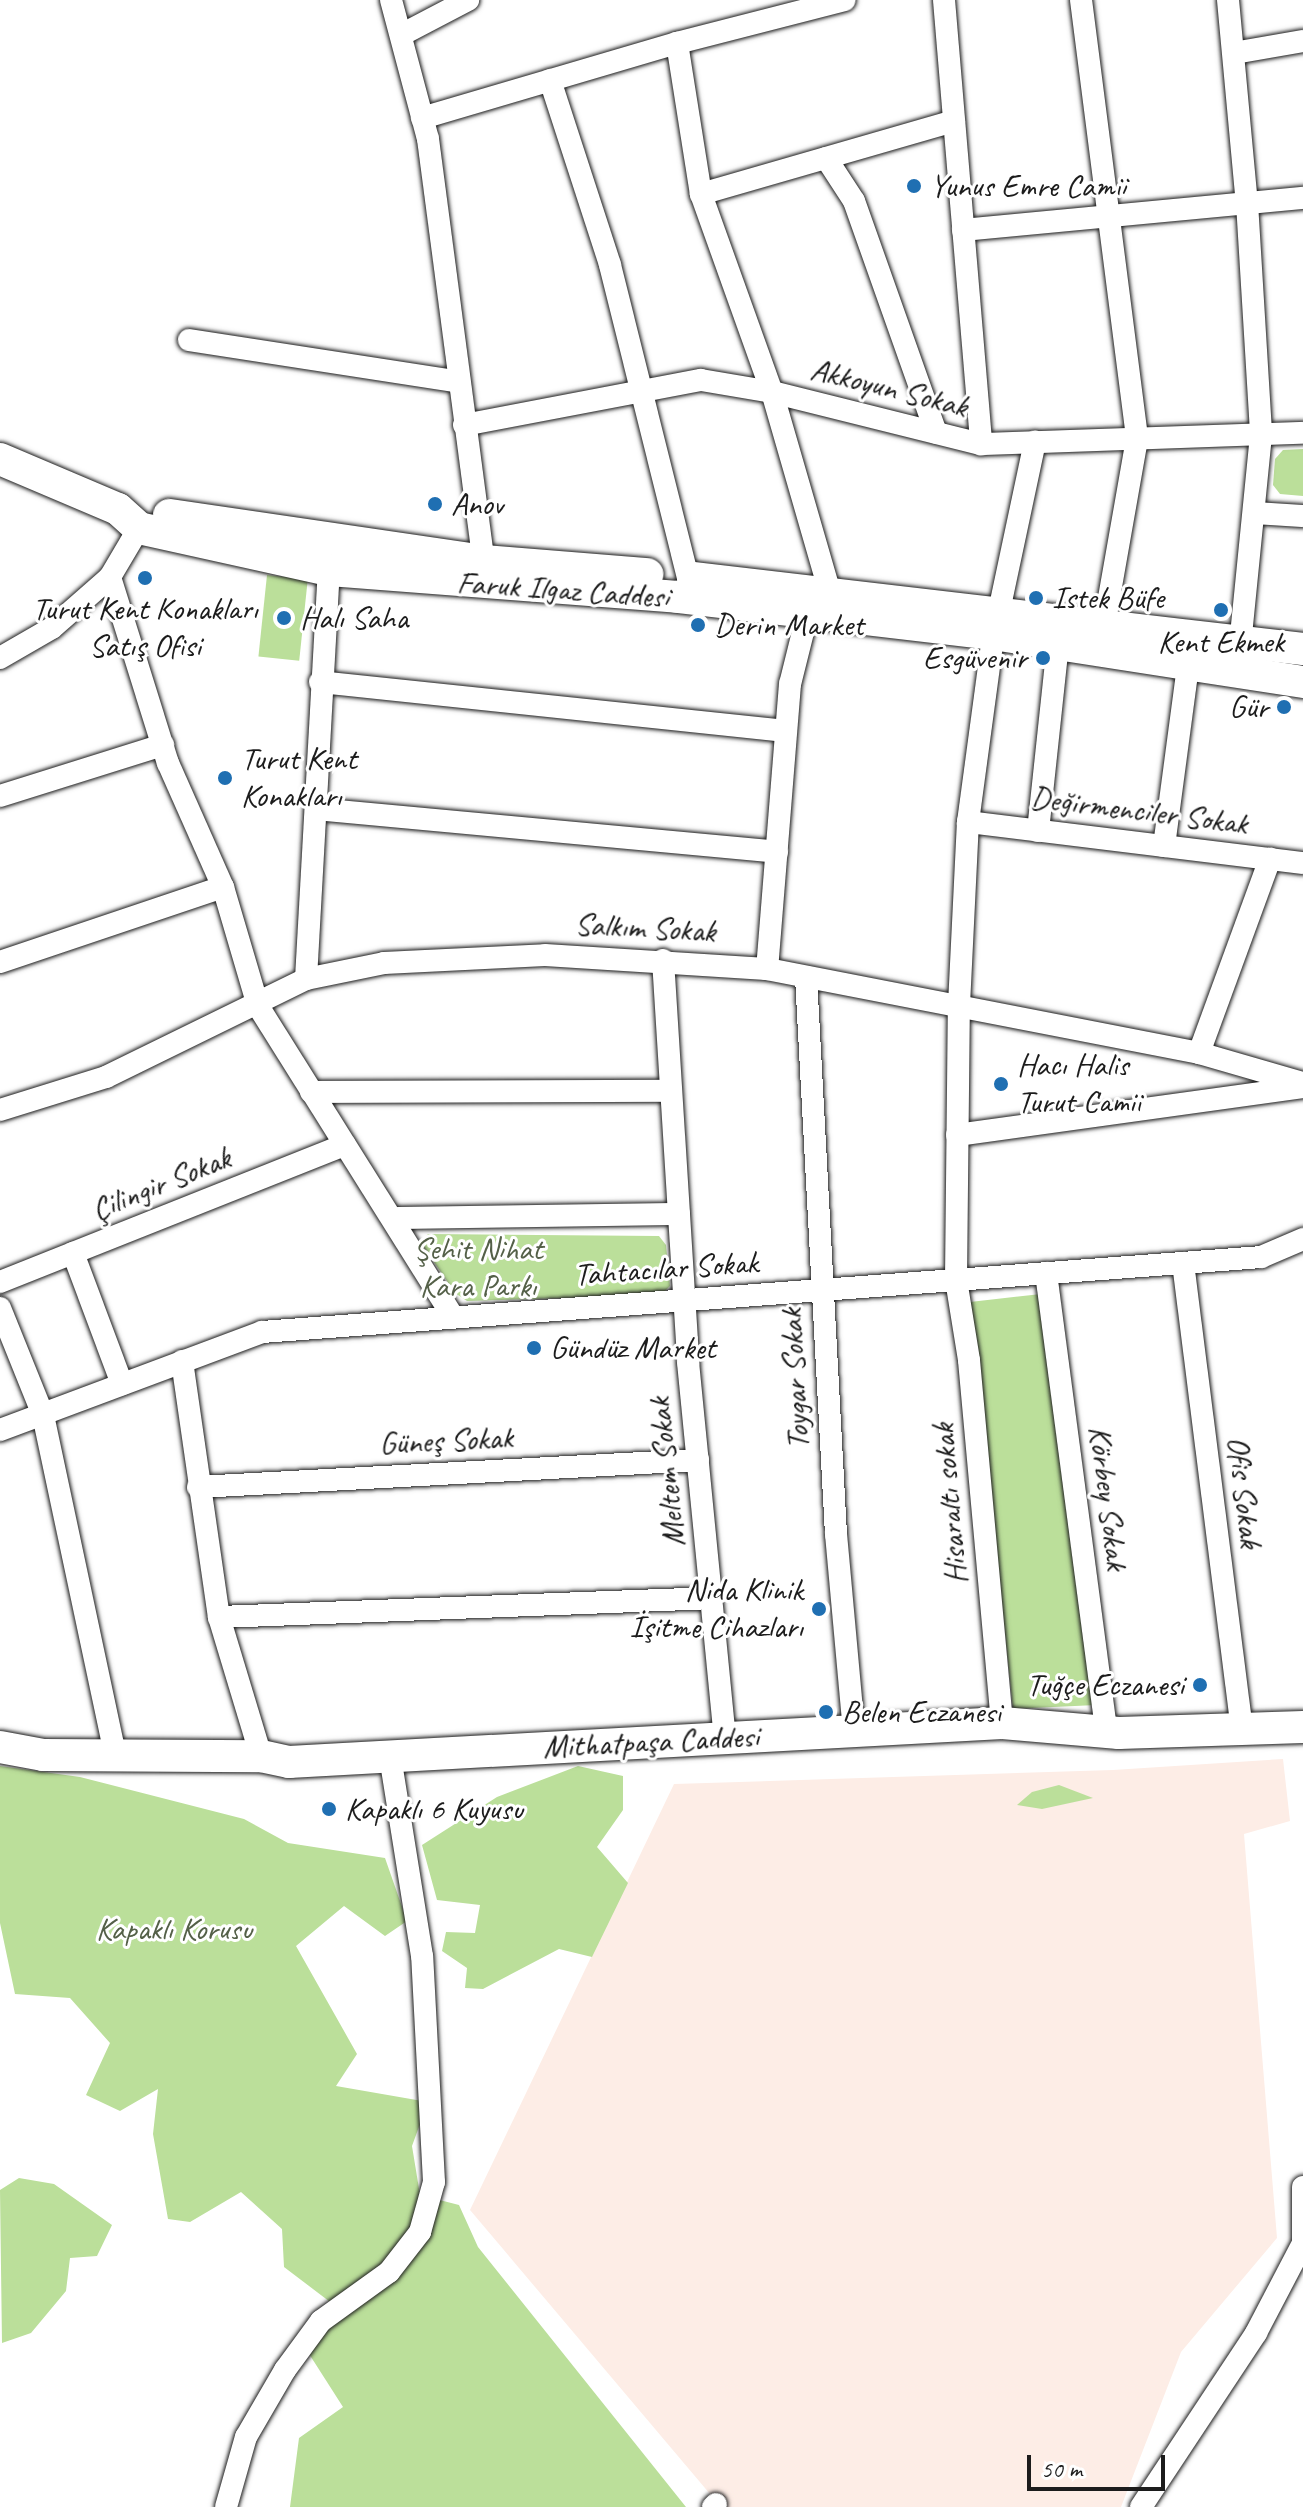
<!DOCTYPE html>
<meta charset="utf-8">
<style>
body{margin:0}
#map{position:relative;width:1303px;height:2507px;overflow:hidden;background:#fff;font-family:Caveat,sans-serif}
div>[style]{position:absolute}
.built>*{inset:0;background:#fdede6}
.green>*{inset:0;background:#bbdf9a;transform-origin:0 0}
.roads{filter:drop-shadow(0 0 2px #1c1c1c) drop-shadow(0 0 2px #1c1c1c)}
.street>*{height:22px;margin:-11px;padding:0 11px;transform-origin:11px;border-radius:11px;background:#fff}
.secondary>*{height:32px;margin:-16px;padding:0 16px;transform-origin:16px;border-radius:16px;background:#fff}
.dots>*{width:22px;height:22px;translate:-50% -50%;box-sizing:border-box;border:4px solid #fff;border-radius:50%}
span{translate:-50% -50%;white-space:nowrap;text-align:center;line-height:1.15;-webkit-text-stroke:6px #fff;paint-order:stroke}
.poi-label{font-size:32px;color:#1c1c1c}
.left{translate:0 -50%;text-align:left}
.right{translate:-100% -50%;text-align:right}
.street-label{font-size:32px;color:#1c1c1c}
.park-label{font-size:32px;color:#546048}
.scale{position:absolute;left:1027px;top:2455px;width:138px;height:36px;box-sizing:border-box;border:4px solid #1c1c1c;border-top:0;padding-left:10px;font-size:24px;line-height:28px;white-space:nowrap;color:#1c1c1c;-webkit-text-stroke:6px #fff;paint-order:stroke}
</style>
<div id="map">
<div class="built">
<i style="clip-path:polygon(1283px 1759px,1290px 1821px,1244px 1834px,1277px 2238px,1181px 2352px,1121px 2507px,721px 2507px,470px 2210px,674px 1784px,1113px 1770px)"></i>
</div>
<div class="green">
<i style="clip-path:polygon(1303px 449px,1303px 496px,1280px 494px,1273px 485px,1275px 459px,1283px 450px)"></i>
<i style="left:267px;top:575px;width:41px;height:82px;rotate:6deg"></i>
<i style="clip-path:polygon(428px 1234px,659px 1236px,666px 1245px,670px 1286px,661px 1295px,467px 1301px,455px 1293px,421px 1243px)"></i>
<i style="clip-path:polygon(1041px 1294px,1096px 1705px,1013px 1709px,970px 1302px)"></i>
<i style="clip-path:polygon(0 1766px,80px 1777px,244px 1819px,288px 1843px,385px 1858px,407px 1921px,385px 1936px,344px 1906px,296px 1946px,357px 2054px,336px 2086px,428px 2102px,412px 2146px,420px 2195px,459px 2205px,478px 2247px,686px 2507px,290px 2507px,299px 2438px,343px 2407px,304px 2346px,338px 2308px,284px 2267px,282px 2229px,241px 2192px,190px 2222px,168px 2219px,153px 2134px,158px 2089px,120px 2111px,86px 2095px,110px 2043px,70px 1998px,15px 1994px,0 1923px)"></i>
<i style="clip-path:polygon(578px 1766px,623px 1776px,623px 1810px,597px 1847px,628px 1883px,592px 1957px,559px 1949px,483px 1989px,465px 1988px,467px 1968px,442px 1951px,446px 1932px,475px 1933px,480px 1905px,437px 1900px,422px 1845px,497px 1797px)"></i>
<i style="clip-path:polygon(1059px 1785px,1093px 1798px,1042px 1809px,1017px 1805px,1032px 1792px)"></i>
<i style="clip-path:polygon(19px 2178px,54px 2184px,112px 2225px,97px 2256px,70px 2258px,66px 2291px,31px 2333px,2px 2343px,0 2190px)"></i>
</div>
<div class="roads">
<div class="street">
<i style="left:391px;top:0;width:144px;rotate:75.1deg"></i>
<i style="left:428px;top:139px;width:438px;rotate:82.5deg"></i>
<i style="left:944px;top:0;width:446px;rotate:85.2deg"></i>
<i style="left:1081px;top:0;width:443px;rotate:82.7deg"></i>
<i style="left:1137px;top:439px;width:190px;rotate:100deg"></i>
<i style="left:1228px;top:0;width:204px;rotate:84.7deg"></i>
<i style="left:1247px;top:203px;width:232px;rotate:86.5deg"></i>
<i style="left:1261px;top:435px;width:222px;rotate:95.7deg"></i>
<i style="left:401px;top:35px;width:76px;rotate:-27.6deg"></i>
<i style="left:677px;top:43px;width:153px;rotate:81deg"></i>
<i style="left:701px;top:194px;width:210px;rotate:70.3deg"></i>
<i style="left:772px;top:392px;width:206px;rotate:73.9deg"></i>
<i style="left:829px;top:590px;width:30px;rotate:134deg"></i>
<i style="left:808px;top:612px;width:74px;rotate:104deg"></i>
<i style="left:790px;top:684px;width:286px;rotate:94.6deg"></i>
<i style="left:1234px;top:53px;width:70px;rotate:-9.9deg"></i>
<i style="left:550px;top:80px;width:194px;rotate:72deg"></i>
<i style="left:610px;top:265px;width:322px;rotate:76deg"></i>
<i style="left:422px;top:118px;width:266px;rotate:-16.4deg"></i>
<i style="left:677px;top:43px;width:173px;rotate:-14.4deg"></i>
<i style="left:826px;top:158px;width:51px;rotate:56.9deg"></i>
<i style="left:854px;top:201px;width:246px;rotate:70.5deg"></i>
<i style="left:701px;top:194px;width:263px;rotate:-16.1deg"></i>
<i style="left:963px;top:230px;width:342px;rotate:-5.4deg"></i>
<i style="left:189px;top:340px;width:273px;rotate:8.8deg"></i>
<i style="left:464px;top:425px;width:241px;rotate:-10.8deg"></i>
<i style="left:701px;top:380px;width:72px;rotate:9.6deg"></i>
<i style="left:772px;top:392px;width:215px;rotate:14deg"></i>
<i style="left:981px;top:444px;width:322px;rotate:-2deg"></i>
<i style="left:1254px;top:513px;width:49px;rotate:3.5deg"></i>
<i style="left:110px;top:577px;width:195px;rotate:72.7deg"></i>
<i style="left:168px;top:763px;width:136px;rotate:66.1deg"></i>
<i style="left:223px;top:887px;width:124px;rotate:73.6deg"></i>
<i style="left:258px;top:1006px;width:367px;rotate:57.9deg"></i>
<i style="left:0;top:658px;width:60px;rotate:-30deg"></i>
<i style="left:52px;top:628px;width:77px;rotate:-41.3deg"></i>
<i style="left:110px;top:577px;width:57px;rotate:-59.4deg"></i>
<i style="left:320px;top:682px;width:467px;rotate:6deg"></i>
<i style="left:0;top:796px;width:171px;rotate:-17.4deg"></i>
<i style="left:316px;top:809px;width:463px;rotate:5.3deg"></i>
<i style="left:968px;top:822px;width:337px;rotate:7deg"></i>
<i style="left:1038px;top:831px;width:187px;rotate:-83.9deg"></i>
<i style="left:1164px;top:846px;width:181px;rotate:-82.4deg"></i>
<i style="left:663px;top:960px;width:403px;rotate:86.4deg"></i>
<i style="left:688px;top:1362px;width:377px;rotate:84.4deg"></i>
<i style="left:0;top:962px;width:235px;rotate:-18.6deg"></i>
<i style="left:806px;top:977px;width:558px;rotate:86.92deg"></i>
<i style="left:836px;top:1534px;width:197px;rotate:84.8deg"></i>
<i style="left:306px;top:979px;width:410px;rotate:-86.8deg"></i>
<i style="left:1199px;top:1053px;width:207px;rotate:-69.9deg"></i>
<i style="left:311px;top:1092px;width:360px;rotate:-0.2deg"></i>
<i style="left:0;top:1110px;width:111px;rotate:-17.3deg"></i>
<i style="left:106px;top:1077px;width:223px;rotate:-26.1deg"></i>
<i style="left:306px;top:979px;width:80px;rotate:-11.6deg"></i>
<i style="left:384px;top:963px;width:161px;rotate:-2.8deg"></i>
<i style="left:545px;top:955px;width:222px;rotate:3.6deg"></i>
<i style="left:767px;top:969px;width:440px;rotate:11deg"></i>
<i style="left:1199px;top:1053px;width:108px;rotate:16.1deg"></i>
<i style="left:957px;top:1135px;width:349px;rotate:-7.9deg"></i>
<i style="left:394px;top:1218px;width:285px;rotate:-0.8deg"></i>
<i style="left:73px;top:1253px;width:140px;rotate:69.5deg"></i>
<i style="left:1183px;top:1263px;width:471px;rotate:82.8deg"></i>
<i style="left:1046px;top:1273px;width:462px;rotate:82.5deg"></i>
<i style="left:0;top:1282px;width:371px;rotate:-21.7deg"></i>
<i style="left:0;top:1308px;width:115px;rotate:68.1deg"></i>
<i style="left:43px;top:1415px;width:346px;rotate:78deg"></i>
<i style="left:182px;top:1361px;width:259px;rotate:81.8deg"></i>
<i style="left:219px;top:1617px;width:145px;rotate:73.2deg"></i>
<i style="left:0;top:1430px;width:280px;rotate:-20.5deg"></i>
<i style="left:262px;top:1332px;width:1002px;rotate:-4.29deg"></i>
<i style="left:1261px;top:1257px;width:46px;rotate:-23.2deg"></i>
<i style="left:198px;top:1487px;width:501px;rotate:-3.09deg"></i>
<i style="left:219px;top:1617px;width:492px;rotate:-2.2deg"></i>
<i style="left:1002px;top:1723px;width:364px;rotate:-95.2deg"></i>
<i style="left:969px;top:1360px;width:81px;rotate:-99.2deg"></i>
<i style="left:956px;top:1280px;width:275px;rotate:-89.4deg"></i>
<i style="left:959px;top:1005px;width:183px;rotate:-87.2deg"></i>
<i style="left:968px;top:822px;width:180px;rotate:-82.3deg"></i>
<i style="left:992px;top:644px;width:207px;rotate:-78deg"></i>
<i style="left:1303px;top:2187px;width:58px;rotate:90deg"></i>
<i style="left:226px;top:2507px;width:73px;rotate:-74.1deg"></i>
<i style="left:246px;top:2437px;width:78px;rotate:-59.8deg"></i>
<i style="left:285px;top:2370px;width:61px;rotate:-53.7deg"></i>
<i style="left:321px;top:2321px;width:84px;rotate:-35.8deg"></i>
<i style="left:389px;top:2272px;width:51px;rotate:-52.2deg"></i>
<i style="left:420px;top:2232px;width:52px;rotate:-74.4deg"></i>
<i style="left:434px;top:2182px;width:226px;rotate:-93deg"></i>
<i style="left:422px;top:1956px;width:203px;rotate:-99.1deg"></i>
<i style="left:713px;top:2507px;width:4px;rotate:-45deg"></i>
<i style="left:1141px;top:2507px;width:209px;rotate:-56.5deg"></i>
<i style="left:1256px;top:2333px;width:102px;rotate:-62.4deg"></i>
</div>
<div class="secondary">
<i style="left:0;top:459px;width:128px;rotate:23deg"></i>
<i style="left:118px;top:509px;width:28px;rotate:42deg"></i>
<i style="left:139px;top:528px;width:195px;rotate:12.5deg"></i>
<i style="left:329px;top:570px;width:350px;rotate:4.4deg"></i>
<i style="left:678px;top:597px;width:317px;rotate:6.7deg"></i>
<i style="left:993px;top:634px;width:314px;rotate:8.8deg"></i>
<i style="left:169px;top:515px;width:318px;rotate:8.3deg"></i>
<i style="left:484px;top:561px;width:164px;rotate:4.6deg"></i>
<i style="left:693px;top:578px;width:614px;rotate:6.64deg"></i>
<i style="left:0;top:1747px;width:44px;rotate:10.5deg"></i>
<i style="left:43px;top:1755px;width:218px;rotate:0.3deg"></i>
<i style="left:261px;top:1756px;width:29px;rotate:12deg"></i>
<i style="left:289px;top:1762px;width:714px;rotate:-3.13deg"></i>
<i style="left:1002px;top:1723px;width:117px;rotate:4.9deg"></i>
<i style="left:1119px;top:1733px;width:184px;rotate:-1.9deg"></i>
</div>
</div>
<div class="dots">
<i style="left:914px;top:186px;background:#1f6fb2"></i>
<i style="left:435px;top:504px;background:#1f6fb2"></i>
<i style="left:145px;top:578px;background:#1f6fb2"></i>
<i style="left:1036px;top:598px;background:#1f6fb2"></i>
<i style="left:1221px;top:610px;background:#1f6fb2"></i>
<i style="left:284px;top:618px;background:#1f6fb2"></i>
<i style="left:698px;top:625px;background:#1f6fb2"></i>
<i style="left:1043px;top:658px;background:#1f6fb2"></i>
<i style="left:1284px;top:707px;background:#1f6fb2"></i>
<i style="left:225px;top:778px;background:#1f6fb2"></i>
<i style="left:1001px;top:1084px;background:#1f6fb2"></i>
<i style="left:534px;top:1348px;background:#1f6fb2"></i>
<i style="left:819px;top:1609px;background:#1f6fb2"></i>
<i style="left:1200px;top:1685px;background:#1f6fb2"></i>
<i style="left:826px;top:1712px;background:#1f6fb2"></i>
<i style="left:329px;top:1809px;background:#1f6fb2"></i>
</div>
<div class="poi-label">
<span class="left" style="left:930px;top:186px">Yunus Emre Camii</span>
<span class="left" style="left:451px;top:504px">Anov</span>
<span class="left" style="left:1052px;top:598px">Istek Büfe</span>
<span style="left:145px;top:628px">Turut Kent Konakları<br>Satış Ofisi</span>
<span class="left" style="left:300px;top:618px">Halı Saha</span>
<span class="left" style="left:714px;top:625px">Derin Market</span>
<span style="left:1221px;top:642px">Kent Ekmek</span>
<span class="right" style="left:1027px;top:658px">Esgüvenir</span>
<span class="right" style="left:1268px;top:707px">Gür</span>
<span class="left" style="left:241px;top:778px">Turut Kent<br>Konakları</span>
<span class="left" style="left:1017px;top:1084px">Hacı Halis<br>Turut Camii</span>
<span class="left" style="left:550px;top:1348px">Gündüz Market</span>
<span class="right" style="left:803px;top:1609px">Nida Klinik<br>İşitme Cihazları</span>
<span class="right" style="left:1184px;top:1685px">Tuğçe Eczanesi</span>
<span class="left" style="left:842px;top:1712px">Belen Eczanesi</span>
<span class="left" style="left:345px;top:1809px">Kapaklı 6 Kuyusu</span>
</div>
<div class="street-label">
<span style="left:889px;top:388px;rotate:14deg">Akkoyun Sokak</span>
<span style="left:563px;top:590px;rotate:4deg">Faruk Ilgaz Caddesi</span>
<span style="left:1139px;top:811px;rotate:7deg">Değirmenciler Sokak</span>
<span style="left:645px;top:928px;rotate:3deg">Salkım Sokak</span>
<span style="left:161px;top:1184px;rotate:-22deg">Çilingir Sokak</span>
<span style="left:666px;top:1269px;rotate:-4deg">Tahtacılar Sokak</span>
<span style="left:795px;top:1379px;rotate:-93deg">Toygar Sokak</span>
<span style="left:446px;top:1441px;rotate:-3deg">Güneş Sokak</span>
<span style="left:667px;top:1472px;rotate:-96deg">Meltem Sokak</span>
<span style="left:1244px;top:1492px;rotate:83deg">Ofis Sokak</span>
<span style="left:1108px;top:1498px;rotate:83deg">Körbey Sokak</span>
<span style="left:950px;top:1504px;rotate:-95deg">Hisaraltı sokak</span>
<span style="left:651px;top:1742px;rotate:-3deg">Mithatpaşa Caddesi</span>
</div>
<div class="park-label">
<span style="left:478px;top:1268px">Şehit Nihat<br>Kara Parkı</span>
<span style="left:174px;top:1929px">Kapaklı Korusu</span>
</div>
<div class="scale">50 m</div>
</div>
